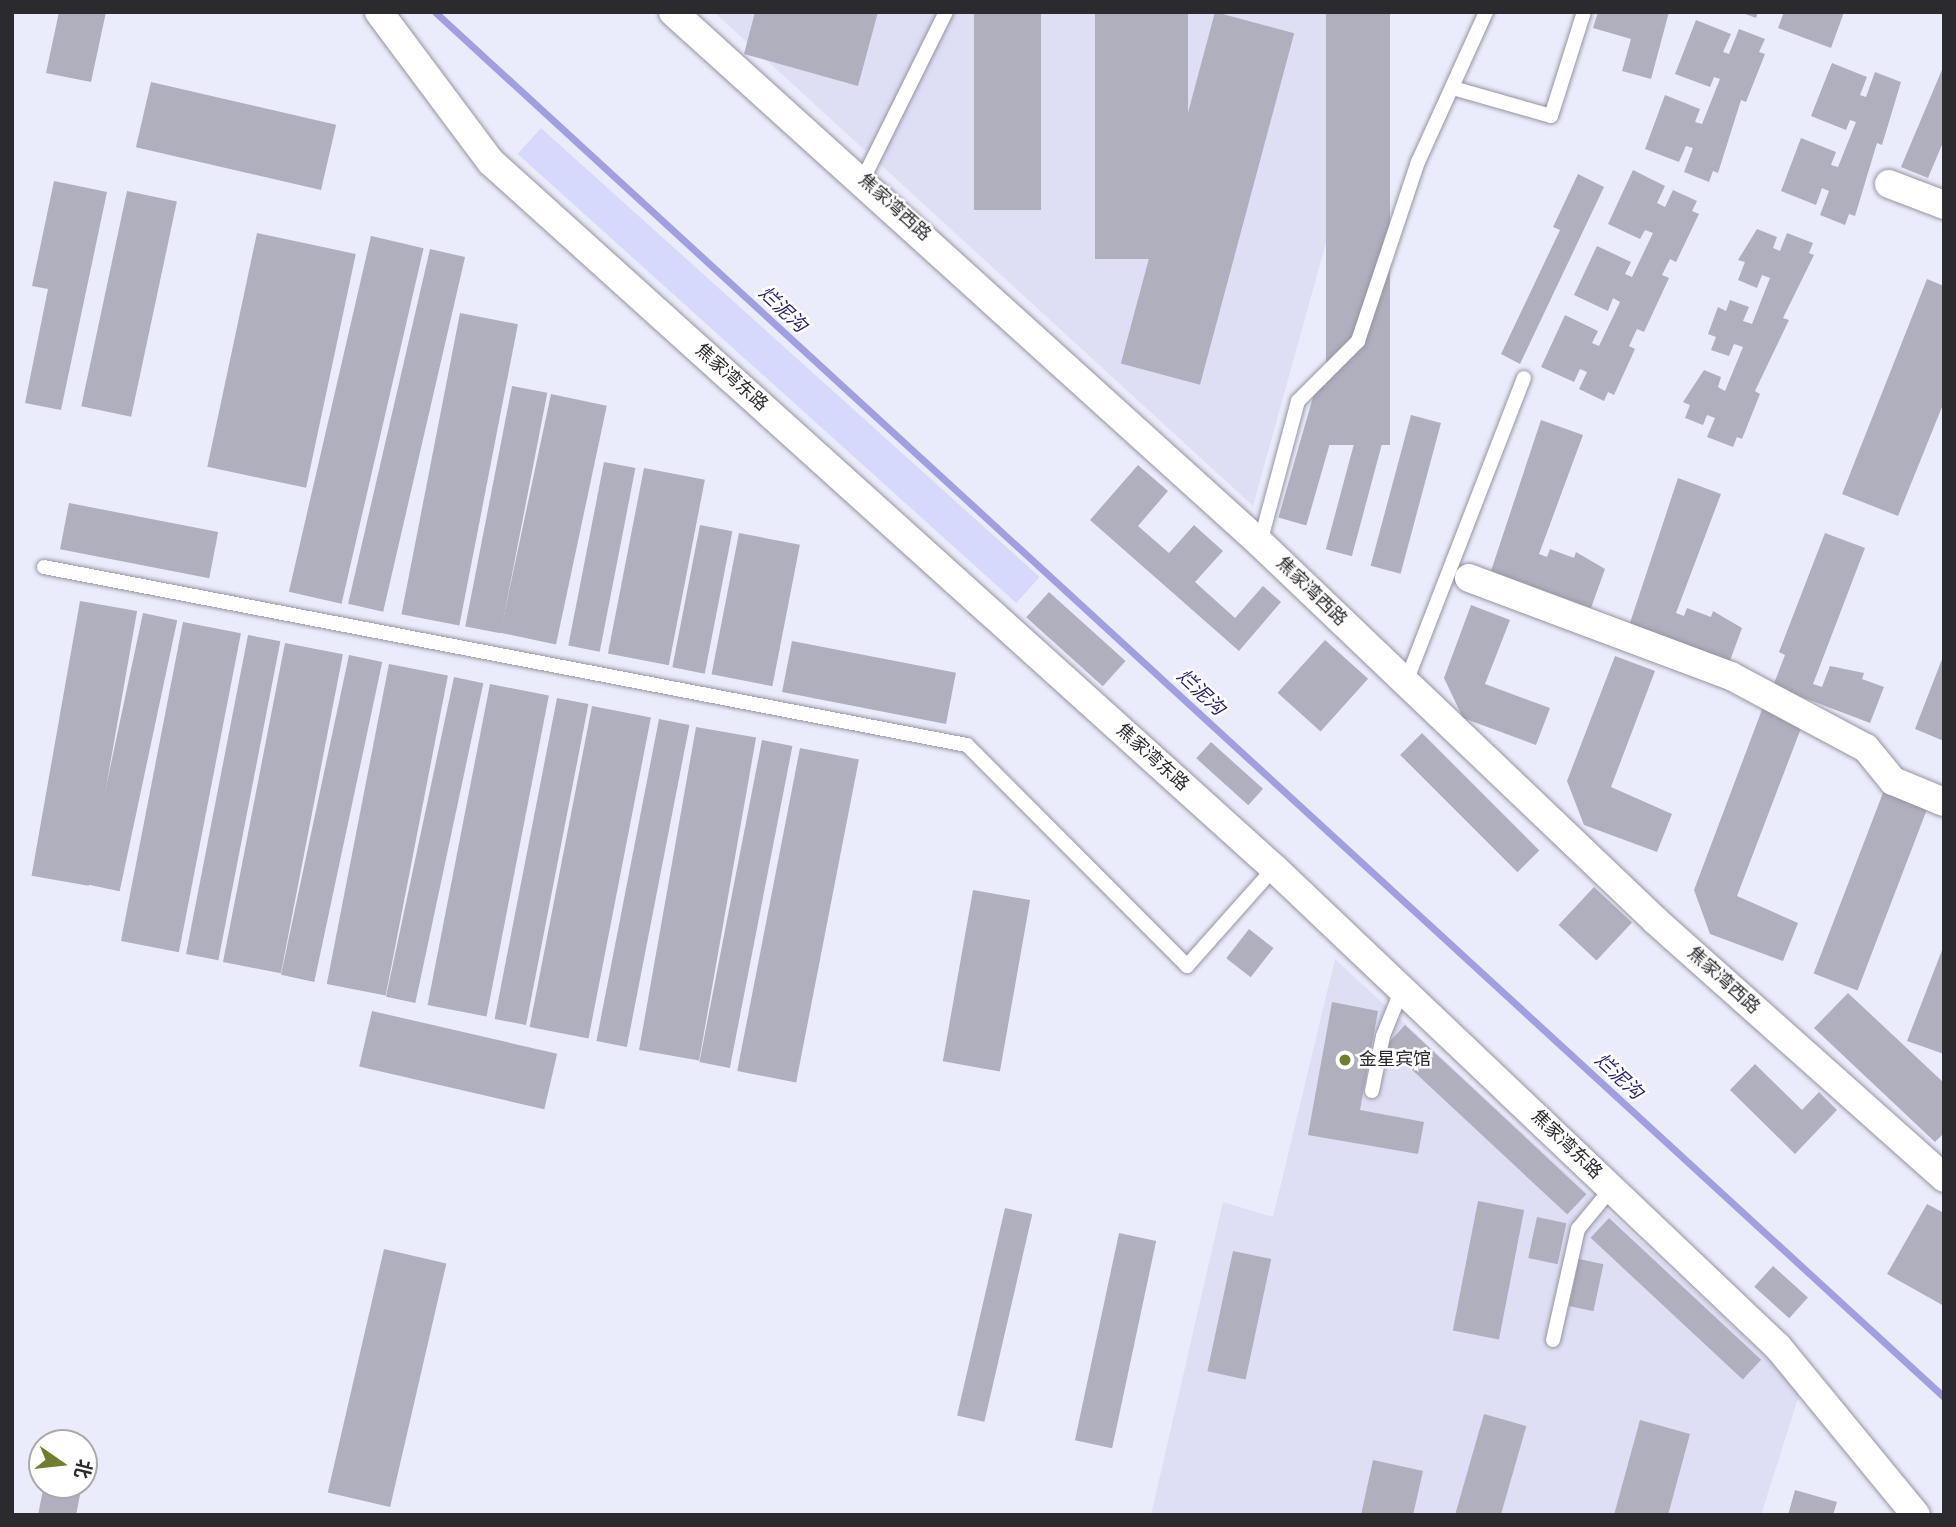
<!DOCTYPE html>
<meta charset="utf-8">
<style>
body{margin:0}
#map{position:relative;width:1956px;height:1527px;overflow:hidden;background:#ebecfb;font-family:"Source Sans 3","Noto Sans SC",sans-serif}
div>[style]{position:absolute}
.built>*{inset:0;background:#dedff5}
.green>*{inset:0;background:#d7d9fc;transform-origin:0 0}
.stream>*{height:7px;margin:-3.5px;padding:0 3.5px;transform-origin:3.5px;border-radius:3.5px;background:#9f9fe2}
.building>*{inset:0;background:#afafbd;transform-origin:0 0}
.roads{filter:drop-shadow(0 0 2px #9595a2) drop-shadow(0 0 2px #9595a2)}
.service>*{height:14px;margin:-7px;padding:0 7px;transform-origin:7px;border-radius:7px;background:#fff}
.minor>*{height:28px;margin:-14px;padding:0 14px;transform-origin:14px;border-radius:14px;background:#fff}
.dots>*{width:19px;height:19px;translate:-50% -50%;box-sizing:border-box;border:4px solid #fff;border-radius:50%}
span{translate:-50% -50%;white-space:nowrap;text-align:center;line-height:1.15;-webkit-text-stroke:5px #fff;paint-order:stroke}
.street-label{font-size:18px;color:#2a2a2f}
.poi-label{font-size:18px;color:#2a2a2f}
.left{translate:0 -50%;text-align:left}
.water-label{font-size:19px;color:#2c206d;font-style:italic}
.frame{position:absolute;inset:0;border:14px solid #2a2a2f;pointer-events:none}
.north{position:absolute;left:28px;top:1429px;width:70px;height:70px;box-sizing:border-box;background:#fff;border:2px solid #aaaaac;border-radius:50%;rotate:104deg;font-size:19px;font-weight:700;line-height:28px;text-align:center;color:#2a2a2f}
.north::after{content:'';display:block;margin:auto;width:24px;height:32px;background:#6f7f2d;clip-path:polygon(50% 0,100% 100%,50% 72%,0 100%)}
</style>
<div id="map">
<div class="built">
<i style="clip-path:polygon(714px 12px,1390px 12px,1253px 506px)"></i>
<i style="clip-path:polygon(1335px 959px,1801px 1389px,1761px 1515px,1151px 1515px,1223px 1202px,1273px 1217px)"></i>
</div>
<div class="green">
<i style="left:541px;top:128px;width:671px;height:35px;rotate:42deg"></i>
</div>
<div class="stream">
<i style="left:435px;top:12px;width:2048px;rotate:42.55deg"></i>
</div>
<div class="building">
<i style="clip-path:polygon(59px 12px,106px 12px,91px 82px,46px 73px)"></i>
<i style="clip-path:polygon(755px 12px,878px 12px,858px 86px,744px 54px)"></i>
<i style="left:974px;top:12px;width:67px;height:198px"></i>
<i style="left:1095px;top:12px;width:93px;height:247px"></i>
<i style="left:1215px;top:12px;width:82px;height:364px;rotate:15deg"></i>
<i style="left:1326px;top:12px;width:64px;height:433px"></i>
<i style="clip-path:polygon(1598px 12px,1669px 12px,1651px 79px,1622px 71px,1631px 39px,1593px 28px)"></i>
<i style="clip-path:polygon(1740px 12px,1758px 12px,1756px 18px)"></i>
<i style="clip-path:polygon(1784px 12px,1844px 12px,1831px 48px,1778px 28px)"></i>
<i style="clip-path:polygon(1696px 20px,1731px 34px,1723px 52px,1729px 54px,1739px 29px,1765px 39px,1759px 52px,1765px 54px,1746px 102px,1741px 100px,1718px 173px,1713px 171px,1709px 182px,1684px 172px,1693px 148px,1686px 146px,1679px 162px,1645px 149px,1665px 95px,1700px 109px,1695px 122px,1702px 124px,1720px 79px,1714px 77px,1710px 87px,1675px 74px)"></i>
<i style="clip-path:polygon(1832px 63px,1867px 77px,1860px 95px,1866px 97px,1875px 72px,1901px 82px,1882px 145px,1877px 143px,1855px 216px,1849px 214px,1845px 225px,1820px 215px,1829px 191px,1822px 188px,1816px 205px,1781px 191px,1801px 138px,1836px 152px,1831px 165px,1838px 167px,1856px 122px,1850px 120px,1846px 130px,1811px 116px)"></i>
<i style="clip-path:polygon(1944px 65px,1944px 140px,1928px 178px,1901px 167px)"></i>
<i style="left:151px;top:82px;width:190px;height:67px;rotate:13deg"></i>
<i style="clip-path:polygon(1633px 170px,1665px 186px,1657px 203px,1665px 207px,1673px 190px,1697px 201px,1692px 211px,1699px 214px,1676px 262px,1670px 259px,1662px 275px,1669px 278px,1644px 332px,1637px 329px,1629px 346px,1635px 349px,1614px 395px,1608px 392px,1604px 401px,1579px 389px,1587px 372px,1580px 369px,1574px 382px,1541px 367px,1565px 315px,1598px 331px,1592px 343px,1599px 346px,1620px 302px,1613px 298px,1608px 311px,1574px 295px,1597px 246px,1631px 262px,1625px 274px,1632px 277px,1653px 233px,1645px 230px,1640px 239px,1608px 224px)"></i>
<i style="clip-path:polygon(1578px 174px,1604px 187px,1520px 364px,1501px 354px,1560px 230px,1553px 227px)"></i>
<i style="clip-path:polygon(54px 181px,107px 192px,61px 410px,25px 403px,48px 289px,32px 286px)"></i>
<i style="left:127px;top:191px;width:51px;height:220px;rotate:12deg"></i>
<i style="clip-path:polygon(1757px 229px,1777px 237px,1773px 248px,1780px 251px,1787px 233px,1813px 243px,1809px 253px,1814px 255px,1783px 318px,1789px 320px,1755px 391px,1760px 394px,1742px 439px,1737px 437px,1733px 447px,1707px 437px,1715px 418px,1707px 415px,1703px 425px,1685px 418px,1690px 405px,1683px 402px,1704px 370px,1721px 377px,1718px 387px,1725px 391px,1743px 347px,1734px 344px,1729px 356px,1711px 350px,1716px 337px,1708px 334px,1718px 307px,1726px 311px,1730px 300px,1749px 307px,1743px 321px,1752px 324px,1770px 278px,1762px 275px,1757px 288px,1738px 280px,1745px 262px,1738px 260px)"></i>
<i style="left:257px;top:233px;width:101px;height:239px;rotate:12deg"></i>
<i style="left:371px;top:236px;width:54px;height:365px;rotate:13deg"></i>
<i style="left:430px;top:249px;width:36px;height:364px;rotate:13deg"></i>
<i style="clip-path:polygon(1927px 279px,1944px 286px,1944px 402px,1898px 516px,1842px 494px)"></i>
<i style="left:460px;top:313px;width:59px;height:307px;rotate:11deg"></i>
<i style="left:1317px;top:383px;width:29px;height:140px;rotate:16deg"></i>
<i style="left:512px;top:386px;width:36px;height:245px;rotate:11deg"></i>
<i style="left:551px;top:394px;width:57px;height:244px;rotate:12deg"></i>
<i style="left:1362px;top:414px;width:27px;height:140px;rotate:15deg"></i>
<i style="left:1411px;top:415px;width:31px;height:156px;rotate:15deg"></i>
<i style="clip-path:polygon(1541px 420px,1583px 435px,1539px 554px,1547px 557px,1550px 549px,1574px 558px,1576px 552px,1605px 569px,1591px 608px,1491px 571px)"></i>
<i style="left:604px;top:462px;width:32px;height:187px;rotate:11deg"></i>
<i style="clip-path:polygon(1138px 465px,1168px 491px,1138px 526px,1169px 553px,1194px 525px,1223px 551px,1195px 582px,1235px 618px,1263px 586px,1281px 602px,1239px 651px,1090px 520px)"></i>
<i style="left:644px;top:468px;width:62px;height:189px;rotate:11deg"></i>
<i style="clip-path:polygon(1678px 478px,1721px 494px,1676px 613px,1684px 616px,1687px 608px,1711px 617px,1713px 611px,1742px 628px,1728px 666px,1628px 629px)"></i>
<i style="left:69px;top:503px;width:152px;height:47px;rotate:11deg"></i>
<i style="left:700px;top:525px;width:33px;height:145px;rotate:11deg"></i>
<i style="left:739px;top:533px;width:62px;height:144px;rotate:11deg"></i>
<i style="clip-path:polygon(1825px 533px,1865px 548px,1813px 684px,1822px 687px,1830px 666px,1864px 673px,1862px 679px,1884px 687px,1870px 723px,1773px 686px,1785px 655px,1779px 652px)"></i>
<i style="left:1049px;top:592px;width:103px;height:34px;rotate:42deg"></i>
<i style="left:80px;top:601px;width:58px;height:279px;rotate:10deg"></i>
<i style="clip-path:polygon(1471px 605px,1510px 620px,1485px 684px,1550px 708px,1536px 745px,1463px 718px,1444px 678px)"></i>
<i style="left:143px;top:613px;width:35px;height:277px;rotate:12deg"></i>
<i style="left:183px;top:622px;width:59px;height:325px;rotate:11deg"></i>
<i style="left:248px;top:635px;width:33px;height:325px;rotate:11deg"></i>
<i style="left:1325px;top:640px;width:58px;height:71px;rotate:42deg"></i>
<i style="left:792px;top:641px;width:167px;height:52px;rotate:11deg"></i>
<i style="left:285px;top:643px;width:59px;height:325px;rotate:11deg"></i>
<i style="clip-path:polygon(1944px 654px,1944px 741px,1915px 729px)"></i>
<i style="left:349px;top:655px;width:34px;height:327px;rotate:12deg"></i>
<i style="clip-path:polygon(1615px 656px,1655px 671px,1611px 787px,1672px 814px,1657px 852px,1584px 825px,1567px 781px)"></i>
<i style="left:389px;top:664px;width:60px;height:326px;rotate:11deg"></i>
<i style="left:454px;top:677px;width:30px;height:327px;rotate:12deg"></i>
<i style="left:490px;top:684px;width:60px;height:327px;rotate:11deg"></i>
<i style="left:557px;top:698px;width:32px;height:327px;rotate:11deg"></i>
<i style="left:592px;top:706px;width:60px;height:327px;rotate:11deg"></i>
<i style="clip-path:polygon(1763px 707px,1803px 723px,1737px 896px,1798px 923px,1783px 961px,1710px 934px,1694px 890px)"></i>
<i style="left:659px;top:719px;width:31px;height:328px;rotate:11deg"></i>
<i style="left:696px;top:727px;width:61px;height:328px;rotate:10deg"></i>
<i style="left:1422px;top:733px;width:166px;height:31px;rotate:45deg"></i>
<i style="left:762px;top:740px;width:31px;height:328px;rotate:11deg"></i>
<i style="left:1211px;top:742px;width:70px;height:22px;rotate:42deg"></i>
<i style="left:800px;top:748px;width:60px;height:329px;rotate:11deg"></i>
<i style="left:1886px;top:785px;width:47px;height:202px;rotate:21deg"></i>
<i style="left:1594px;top:887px;width:52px;height:52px;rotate:43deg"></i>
<i style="left:973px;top:890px;width:58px;height:174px;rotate:10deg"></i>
<i style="left:1249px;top:929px;width:31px;height:37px;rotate:38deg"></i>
<i style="clip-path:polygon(1944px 945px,1944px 1054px,1907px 1041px)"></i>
<i style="clip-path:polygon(1848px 993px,1944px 1083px,1944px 1133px,1935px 1142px,1814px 1028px)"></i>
<i style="clip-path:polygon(1332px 1002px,1378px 1011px,1360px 1110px,1424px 1122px,1418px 1154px,1308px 1135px)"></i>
<i style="left:372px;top:1011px;width:190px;height:57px;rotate:13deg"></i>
<i style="left:1405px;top:1025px;width:248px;height:28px;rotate:43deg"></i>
<i style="clip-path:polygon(1755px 1064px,1802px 1110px,1819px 1092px,1837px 1110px,1795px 1154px,1730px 1090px)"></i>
<i style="left:1478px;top:1201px;width:47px;height:132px;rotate:11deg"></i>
<i style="clip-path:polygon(1927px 1204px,1944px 1213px,1944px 1306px,1887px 1274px)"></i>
<i style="left:1005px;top:1208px;width:28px;height:213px;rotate:13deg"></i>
<i style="left:1537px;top:1217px;width:30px;height:42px;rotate:12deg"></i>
<i style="left:1609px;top:1218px;width:208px;height:27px;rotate:43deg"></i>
<i style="left:1119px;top:1233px;width:38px;height:212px;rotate:12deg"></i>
<i style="left:384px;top:1249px;width:64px;height:250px;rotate:13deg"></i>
<i style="left:1233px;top:1251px;width:39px;height:123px;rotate:12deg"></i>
<i style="left:1579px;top:1259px;width:25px;height:48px;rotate:12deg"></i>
<i style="left:1773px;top:1266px;width:47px;height:28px;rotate:42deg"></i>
<i style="left:1484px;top:1414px;width:44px;height:105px;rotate:16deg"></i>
<i style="clip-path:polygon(1640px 1420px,1690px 1434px,1668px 1515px,1614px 1515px)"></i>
<i style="clip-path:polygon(1373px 1460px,1423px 1471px,1413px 1515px,1361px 1515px)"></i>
<i style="clip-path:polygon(44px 1485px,82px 1485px,76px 1515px,38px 1515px)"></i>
<i style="clip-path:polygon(1795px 1490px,1837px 1502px,1833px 1515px,1788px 1515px)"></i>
</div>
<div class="roads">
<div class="service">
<i style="left:1453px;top:88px;width:102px;rotate:15.9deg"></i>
<i style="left:1551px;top:116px;width:109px;rotate:-72.4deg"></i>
<i style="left:863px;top:179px;width:186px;rotate:-63.6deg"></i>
<i style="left:1260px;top:543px;width:147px;rotate:-75deg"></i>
<i style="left:1298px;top:401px;width:85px;rotate:-45deg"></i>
<i style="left:1358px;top:341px;width:189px;rotate:-71.5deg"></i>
<i style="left:1418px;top:162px;width:165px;rotate:-65.6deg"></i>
<i style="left:44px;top:567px;width:940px;rotate:10.92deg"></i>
<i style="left:967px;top:745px;width:312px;rotate:45.1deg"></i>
<i style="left:1187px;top:966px;width:131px;rotate:-48.4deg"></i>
<i style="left:1406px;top:682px;width:326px;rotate:-68.8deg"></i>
<i style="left:1372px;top:1091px;width:56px;rotate:-78.7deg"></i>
<i style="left:1383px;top:1036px;width:51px;rotate:-68deg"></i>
<i style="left:1553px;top:1340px;width:114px;rotate:-77.3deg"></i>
<i style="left:1578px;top:1229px;width:52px;rotate:-50.5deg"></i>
</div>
<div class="minor">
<i style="left:379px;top:12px;width:187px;rotate:53.3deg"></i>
<i style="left:491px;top:162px;width:1054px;rotate:42.04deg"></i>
<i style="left:1274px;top:868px;width:695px;rotate:43.54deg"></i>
<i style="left:1778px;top:1347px;width:217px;rotate:50.6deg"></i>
<i style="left:673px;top:12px;width:792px;rotate:42.13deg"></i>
<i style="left:1260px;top:543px;width:547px;rotate:43.67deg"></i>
<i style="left:1656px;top:921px;width:386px;rotate:41.7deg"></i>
<i style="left:1889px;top:184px;width:59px;rotate:20.9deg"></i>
<i style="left:1469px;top:578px;width:280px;rotate:20.5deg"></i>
<i style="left:1731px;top:676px;width:153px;rotate:28.1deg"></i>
<i style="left:1866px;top:748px;width:43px;rotate:50.7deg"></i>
<i style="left:1893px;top:781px;width:55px;rotate:22.4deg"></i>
</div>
</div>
<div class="dots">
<i style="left:1345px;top:1060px;background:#6f7f2d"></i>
</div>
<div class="street-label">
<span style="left:894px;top:208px;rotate:42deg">焦家湾西路</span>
<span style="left:731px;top:378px;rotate:42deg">焦家湾东路</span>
<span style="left:1311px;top:592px;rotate:44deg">焦家湾西路</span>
<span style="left:1152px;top:758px;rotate:42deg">焦家湾东路</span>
<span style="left:1723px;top:981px;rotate:42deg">焦家湾西路</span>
<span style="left:1566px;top:1145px;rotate:44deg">焦家湾东路</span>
</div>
<div class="poi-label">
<span class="left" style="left:1359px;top:1060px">金星宾馆</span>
</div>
<div class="water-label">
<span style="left:782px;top:310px;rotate:43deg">烂泥沟</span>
<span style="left:1200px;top:693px;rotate:43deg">烂泥沟</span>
<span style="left:1618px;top:1077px;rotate:43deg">烂泥沟</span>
</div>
<div class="frame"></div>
<div class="north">北</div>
</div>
